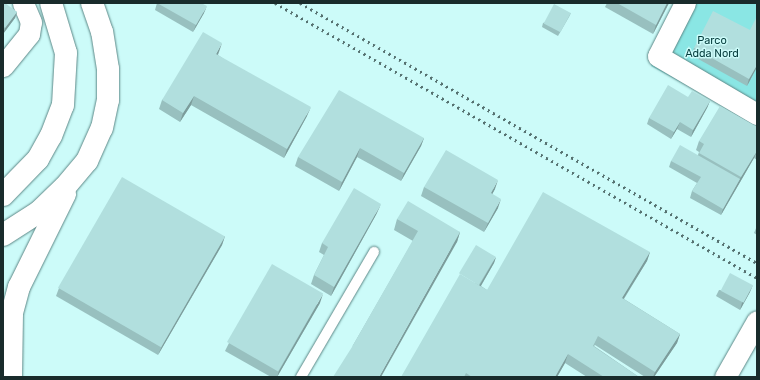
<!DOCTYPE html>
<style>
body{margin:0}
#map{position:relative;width:760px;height:380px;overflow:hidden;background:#ccfbf9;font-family:Rubik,sans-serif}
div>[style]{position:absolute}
.green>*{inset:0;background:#8ae6e4}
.roads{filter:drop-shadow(0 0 1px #5c8786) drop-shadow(0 0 1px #5c8786)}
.lane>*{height:10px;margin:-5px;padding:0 5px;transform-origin:5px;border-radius:5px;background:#fff}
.street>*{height:21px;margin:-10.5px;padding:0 10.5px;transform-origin:10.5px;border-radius:10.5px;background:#fff}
.highway>*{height:22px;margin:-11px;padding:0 11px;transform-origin:11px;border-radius:11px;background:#fff}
.rail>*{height:3px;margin-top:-1.5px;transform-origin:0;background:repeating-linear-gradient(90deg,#557170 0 2px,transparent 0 6px)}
.wall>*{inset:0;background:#98c0bf}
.shaded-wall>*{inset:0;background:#7c9c9b}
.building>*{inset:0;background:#b1dfde;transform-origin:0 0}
span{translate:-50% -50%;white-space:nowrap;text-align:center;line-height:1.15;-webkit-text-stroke:3px #ccfbf9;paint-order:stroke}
.park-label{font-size:11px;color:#043b3b}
.frame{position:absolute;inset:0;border:4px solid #192b2b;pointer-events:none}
</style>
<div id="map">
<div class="green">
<i style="clip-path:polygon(683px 3px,757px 3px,757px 124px,651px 66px)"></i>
</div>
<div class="roads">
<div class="lane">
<i style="left:301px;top:377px;width:145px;rotate:-59.7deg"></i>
</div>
<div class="street">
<i style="left:685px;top:3px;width:59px;rotate:117deg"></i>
<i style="left:658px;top:56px;width:115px;rotate:30.4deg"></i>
<i style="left:3px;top:66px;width:41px;rotate:-50.9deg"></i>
<i style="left:29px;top:34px;width:12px;rotate:-81deg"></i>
<i style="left:31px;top:22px;width:21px;rotate:-113deg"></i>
<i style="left:725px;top:377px;width:64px;rotate:-60.3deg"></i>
</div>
<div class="highway">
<i style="left:3px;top:195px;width:50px;rotate:-45.8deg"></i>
<i style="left:38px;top:159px;width:26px;rotate:-61deg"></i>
<i style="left:51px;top:136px;width:33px;rotate:-69deg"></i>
<i style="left:63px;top:105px;width:52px;rotate:-86.7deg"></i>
<i style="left:66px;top:53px;width:52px;rotate:-106.7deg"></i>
<i style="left:3px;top:235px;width:43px;rotate:-32.6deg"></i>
<i style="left:39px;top:212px;width:36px;rotate:-44deg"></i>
<i style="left:65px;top:187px;width:34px;rotate:-50deg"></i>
<i style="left:87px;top:161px;width:36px;rotate:-66deg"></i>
<i style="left:102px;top:128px;width:29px;rotate:-78deg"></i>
<i style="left:108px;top:100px;width:31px;rotate:-90deg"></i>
<i style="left:108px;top:69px;width:37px;rotate:-99deg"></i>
<i style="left:102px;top:32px;width:31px;rotate:-109deg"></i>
<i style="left:11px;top:377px;width:64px;rotate:-89.1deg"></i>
<i style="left:12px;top:313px;width:27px;rotate:-75deg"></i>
<i style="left:19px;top:287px;width:104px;rotate:-63.7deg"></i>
</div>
</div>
<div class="rail">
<i style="left:275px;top:3px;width:555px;rotate:29.71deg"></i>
<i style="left:300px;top:3px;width:526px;rotate:29.64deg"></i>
</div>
<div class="wall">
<i style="clip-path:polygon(3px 3px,17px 12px,15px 18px,3px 34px)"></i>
<i style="clip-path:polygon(157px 3px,204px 13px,193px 32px,155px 10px)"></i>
<i style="clip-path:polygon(607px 3px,669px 3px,653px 34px,605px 7px)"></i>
<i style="clip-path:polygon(571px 13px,569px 17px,558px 36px,542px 27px,543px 23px)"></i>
<i style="clip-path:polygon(750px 30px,757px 67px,747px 86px,691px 55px,694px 48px)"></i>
<i style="clip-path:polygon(219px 52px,218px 55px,307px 116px,284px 158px,191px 105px,180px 122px,159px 109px,162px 100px)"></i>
<i style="clip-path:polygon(688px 97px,710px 101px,707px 108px,691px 137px,677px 129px,671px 139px,647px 124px,649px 118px)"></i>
<i style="clip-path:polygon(757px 127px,757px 160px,754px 158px,721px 215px,690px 198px,692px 191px,697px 183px,669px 167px,671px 161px,698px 155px,699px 152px,696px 150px,699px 141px)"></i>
<i style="clip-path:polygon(424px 138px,421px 146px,401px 181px,357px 157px,339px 191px,295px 166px,298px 157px)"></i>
<i style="clip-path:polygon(424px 187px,495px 189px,492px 194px,498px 208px,484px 232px,421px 196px)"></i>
<i style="clip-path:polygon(377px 213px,331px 296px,311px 284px,314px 275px,324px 255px,319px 252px,322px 243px)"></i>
<i style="clip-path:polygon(397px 219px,460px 232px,457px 242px,352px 347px,413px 241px,394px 230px)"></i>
<i style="clip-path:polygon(757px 226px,757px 235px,754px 233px)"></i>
<i style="clip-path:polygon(225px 236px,222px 245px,158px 355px,56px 296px,59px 288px)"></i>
<i style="clip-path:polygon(650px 252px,647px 261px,624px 299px,680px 334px,677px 343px,654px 377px,645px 377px,595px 345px,594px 346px,639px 377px,587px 377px,565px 363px,557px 377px,401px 377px,496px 257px,494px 263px,481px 286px,487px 290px)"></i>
<i style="clip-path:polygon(719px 290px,750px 292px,740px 310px,716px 296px)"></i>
<i style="clip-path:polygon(320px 303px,277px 377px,271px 377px,225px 351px,229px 343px)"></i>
</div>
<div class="shaded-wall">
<i style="clip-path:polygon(667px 3px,669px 3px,653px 34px,656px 25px)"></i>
<i style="clip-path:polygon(207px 6px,204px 13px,193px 32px,196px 25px)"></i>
<i style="clip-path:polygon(17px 12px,15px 18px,3px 34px,5px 28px)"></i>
<i style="clip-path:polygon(222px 43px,219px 52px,213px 63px,216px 54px)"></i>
<i style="clip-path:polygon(757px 65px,757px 67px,747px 86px,749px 79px)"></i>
<i style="clip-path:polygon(194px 96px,191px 105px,180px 122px,183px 113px)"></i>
<i style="clip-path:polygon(710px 101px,707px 108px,691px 137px,693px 130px)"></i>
<i style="clip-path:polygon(311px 107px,307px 116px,284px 158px,287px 149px)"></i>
<i style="clip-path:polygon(680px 122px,677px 129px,671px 139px,674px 132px)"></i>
<i style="clip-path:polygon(424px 138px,421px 146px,401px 181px,404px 173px)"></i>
<i style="clip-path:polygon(360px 148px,357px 157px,339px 191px,342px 182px)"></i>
<i style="clip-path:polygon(757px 151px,754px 158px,721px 215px,723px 209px,741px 177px)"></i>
<i style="clip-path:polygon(498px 180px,495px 189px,488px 202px,491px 193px)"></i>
<i style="clip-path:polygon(501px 199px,498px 208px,484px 232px,488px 223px)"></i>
<i style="clip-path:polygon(381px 204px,377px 213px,331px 296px,334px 287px)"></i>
<i style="clip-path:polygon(460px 232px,457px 242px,381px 377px,379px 377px)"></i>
<i style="clip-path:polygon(225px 236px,222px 245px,158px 355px,162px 346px)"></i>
<i style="clip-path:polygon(650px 252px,647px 261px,619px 306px,622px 298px)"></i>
<i style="clip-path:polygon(496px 257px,494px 263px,476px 294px,478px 288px)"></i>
<i style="clip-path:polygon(753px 285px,750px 292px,740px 310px,742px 303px)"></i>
<i style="clip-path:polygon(323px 294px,320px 303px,277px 377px,279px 371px)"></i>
<i style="clip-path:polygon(680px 334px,677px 343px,654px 377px,653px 377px,655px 372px)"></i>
<i style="clip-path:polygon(568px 354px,565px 363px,557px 377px,555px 377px)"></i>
</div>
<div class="building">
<i style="clip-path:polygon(3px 3px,5px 3px,17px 12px,5px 28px,3px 26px)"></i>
<i style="clip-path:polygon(157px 3px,201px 3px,207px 6px,196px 25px)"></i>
<i style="clip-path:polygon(617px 3px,667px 3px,656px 25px)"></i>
<i style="left:554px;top:4px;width:19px;height:22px;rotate:28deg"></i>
<i style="clip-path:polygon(713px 11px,750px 30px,757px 16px,757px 65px,749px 79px,694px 48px)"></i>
<i style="clip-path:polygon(203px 32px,222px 43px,216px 54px,311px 107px,287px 149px,194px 96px,183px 113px,162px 100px)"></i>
<i style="clip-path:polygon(668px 85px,688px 97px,692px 91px,710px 101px,693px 130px,680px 122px,674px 132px,649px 118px)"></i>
<i style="clip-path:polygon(339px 90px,424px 138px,404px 173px,360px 148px,342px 182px,298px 157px)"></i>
<i style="clip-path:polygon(720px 106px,757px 127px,757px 151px,741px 177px,699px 153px,704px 144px,699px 141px)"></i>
<i style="clip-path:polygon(680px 145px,740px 179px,723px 209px,692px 191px,701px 177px,671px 161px)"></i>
<i style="clip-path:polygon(446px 150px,498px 180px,491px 193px,501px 199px,488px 223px,424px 187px)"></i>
<i style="left:122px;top:177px;width:119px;height:128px;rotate:30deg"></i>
<i style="clip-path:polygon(354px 188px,381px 204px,334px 287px,314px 275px,328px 247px,322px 243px)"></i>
<i style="clip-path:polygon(543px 192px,650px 252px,622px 298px,680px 334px,655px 372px,598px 336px,593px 346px,639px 377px,604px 377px,568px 354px,555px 377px,472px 377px,466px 373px,464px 377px,401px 377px,460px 274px,487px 290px)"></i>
<i style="clip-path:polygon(408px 201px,460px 232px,379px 377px,333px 377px,352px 347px,418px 231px,397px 219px)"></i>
<i style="left:476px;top:245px;width:23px;height:33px;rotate:31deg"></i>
<i style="left:272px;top:264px;width:59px;height:90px;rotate:30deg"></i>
<i style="left:730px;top:273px;width:26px;height:20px;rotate:28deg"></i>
</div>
<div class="park-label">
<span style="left:712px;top:48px">Parco<br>Adda Nord</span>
</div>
<div class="frame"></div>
</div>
